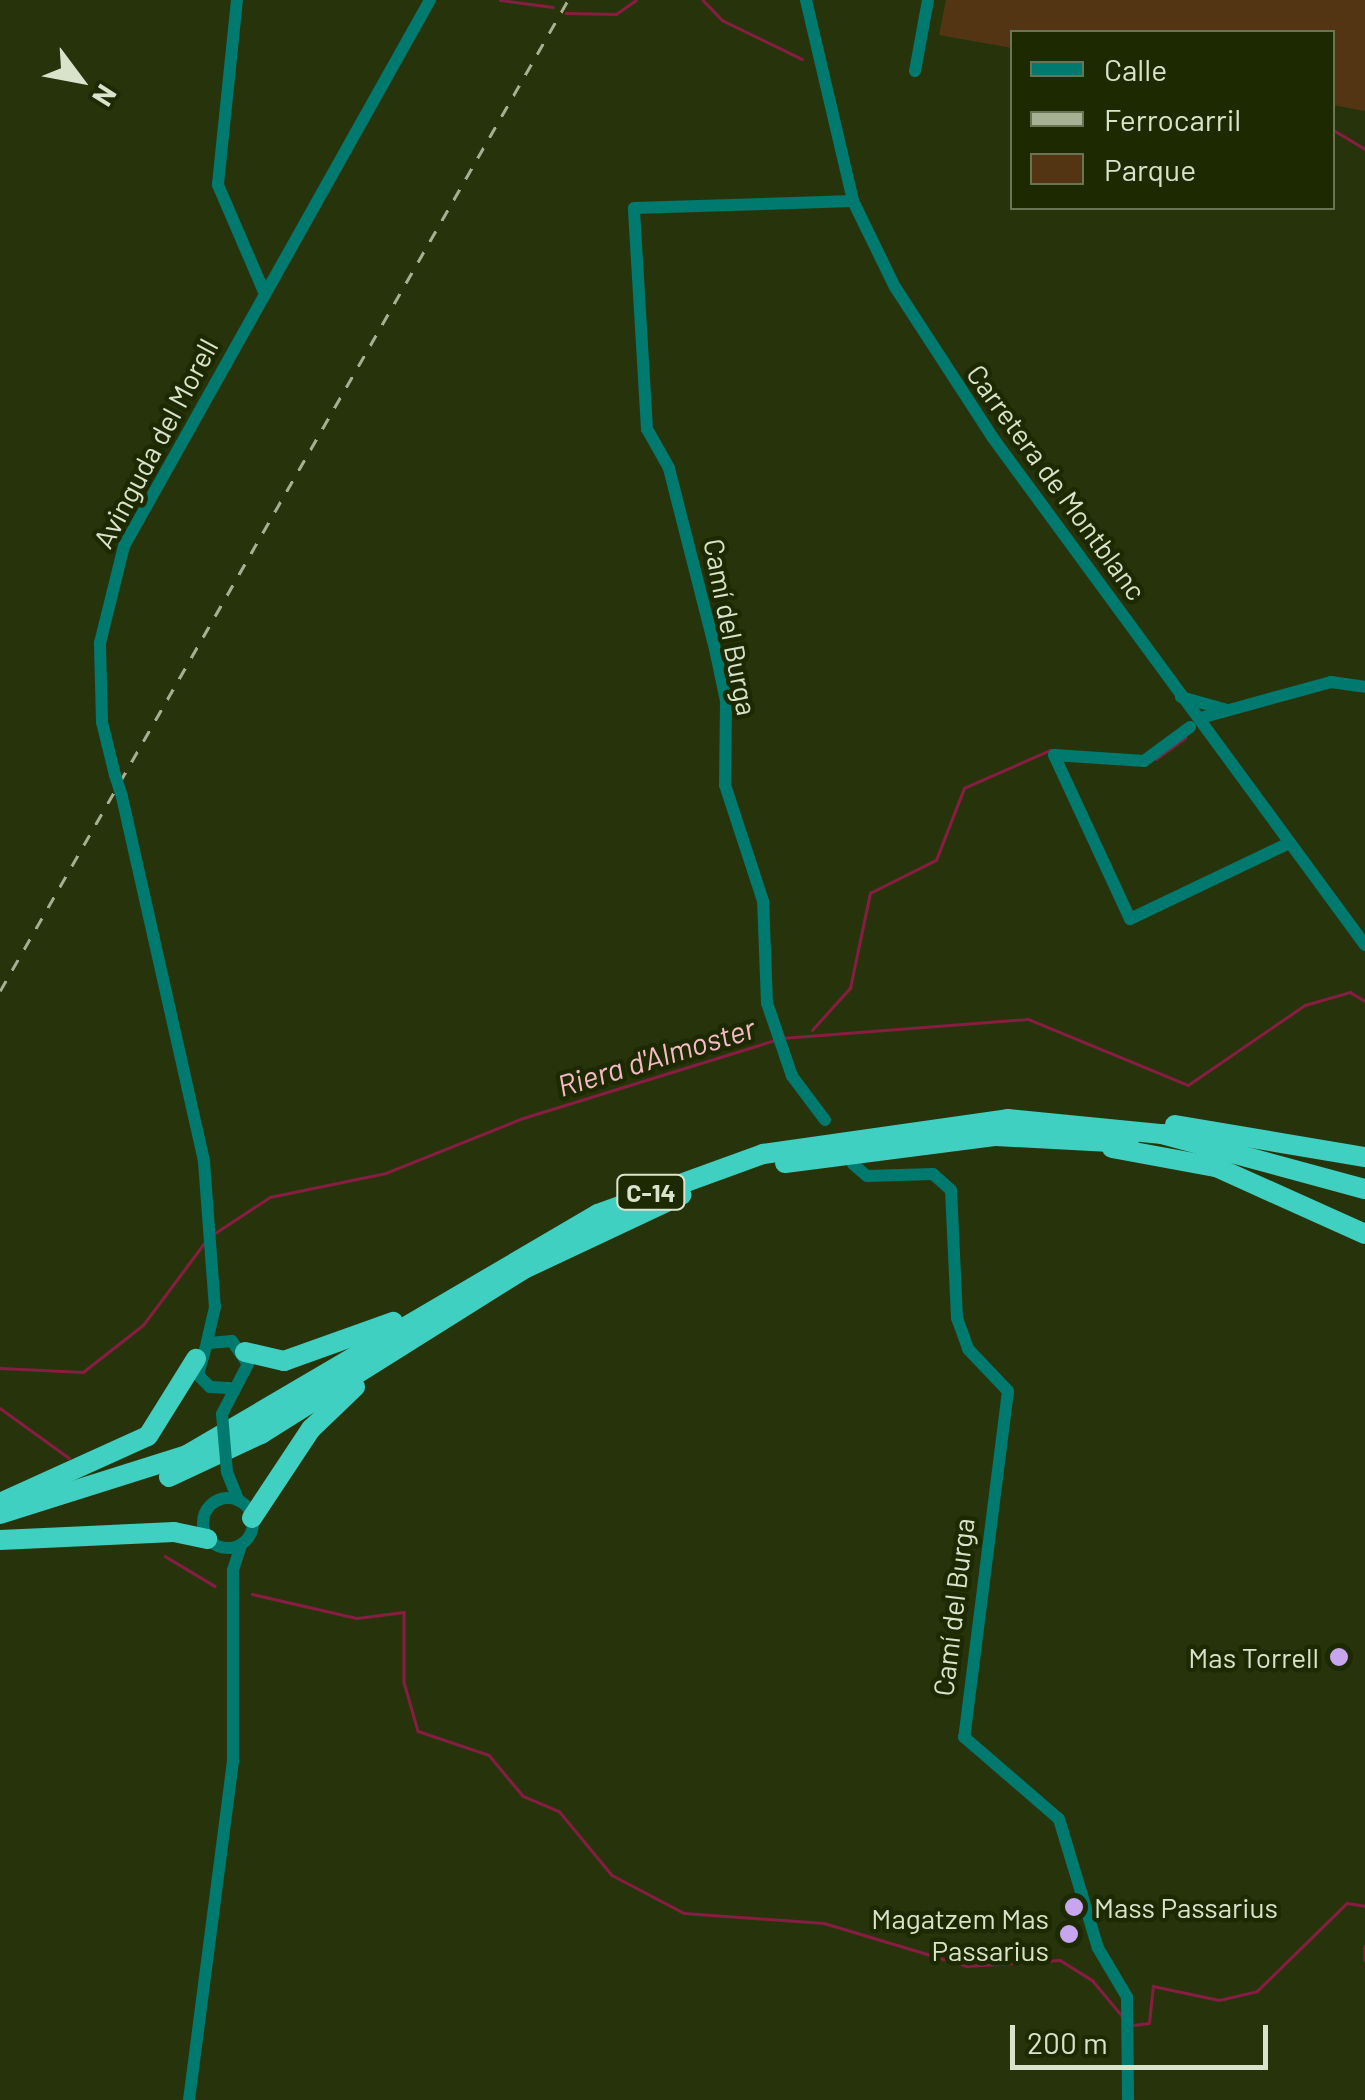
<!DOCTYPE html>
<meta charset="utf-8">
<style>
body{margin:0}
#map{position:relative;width:1365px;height:2100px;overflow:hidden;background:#27340b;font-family:Barlow,sans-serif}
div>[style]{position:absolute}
.green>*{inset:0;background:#543513}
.stream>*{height:2.5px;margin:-1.25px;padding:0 1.25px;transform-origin:1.25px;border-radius:1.25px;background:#871d42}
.minor>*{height:12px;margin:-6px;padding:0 6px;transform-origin:6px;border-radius:6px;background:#00796f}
.minor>.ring{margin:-6px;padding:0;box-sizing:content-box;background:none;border:12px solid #00796f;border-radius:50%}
.highway>*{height:20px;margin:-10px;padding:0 10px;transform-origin:10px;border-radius:10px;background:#3fd0c1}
.rail>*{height:2.5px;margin-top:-1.25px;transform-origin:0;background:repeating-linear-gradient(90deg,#a6b194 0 12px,transparent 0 24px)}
.minor-bridge>*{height:12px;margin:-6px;padding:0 6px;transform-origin:6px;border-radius:6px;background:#00796f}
.dots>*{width:28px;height:28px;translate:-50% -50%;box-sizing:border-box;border:5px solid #1d2a01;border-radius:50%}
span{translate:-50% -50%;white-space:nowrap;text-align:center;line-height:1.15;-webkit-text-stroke:9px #1d2a01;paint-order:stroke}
.shield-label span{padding:2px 8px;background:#1d2a01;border:2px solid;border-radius:8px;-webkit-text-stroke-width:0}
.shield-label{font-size:25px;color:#d9e3cc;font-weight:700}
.street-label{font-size:28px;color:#d9e3cc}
.poi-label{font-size:28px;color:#d9e3cc}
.right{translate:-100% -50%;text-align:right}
.left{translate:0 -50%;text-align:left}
.water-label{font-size:30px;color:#f5bac6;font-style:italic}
.legend{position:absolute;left:1010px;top:30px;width:325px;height:180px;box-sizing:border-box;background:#1d2a01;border:2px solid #687452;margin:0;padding:12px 18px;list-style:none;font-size:30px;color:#d9e3cc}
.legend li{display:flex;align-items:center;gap:20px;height:50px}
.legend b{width:50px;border:2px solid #687452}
.north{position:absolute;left:30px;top:30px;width:100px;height:100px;-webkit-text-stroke:8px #1d2a01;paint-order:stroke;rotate:122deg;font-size:28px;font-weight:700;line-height:40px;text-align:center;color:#d9e3cc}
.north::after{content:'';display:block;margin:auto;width:35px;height:45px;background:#d9e3cc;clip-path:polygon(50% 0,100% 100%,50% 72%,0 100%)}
.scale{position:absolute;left:1010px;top:2025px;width:258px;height:45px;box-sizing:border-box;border:5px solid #d9e3cc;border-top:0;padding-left:12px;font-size:30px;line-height:35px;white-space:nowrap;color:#d9e3cc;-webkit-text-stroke:8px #1d2a01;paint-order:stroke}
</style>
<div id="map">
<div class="green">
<i style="clip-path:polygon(946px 0,1365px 0,1365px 111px,1333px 105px,1332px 32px,1012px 32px,1012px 48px,939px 35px)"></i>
</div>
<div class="stream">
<i style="left:500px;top:0;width:53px;rotate:7.5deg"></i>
<i style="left:703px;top:0;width:28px;rotate:46deg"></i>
<i style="left:722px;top:20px;width:89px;rotate:26deg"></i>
<i style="left:566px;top:13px;width:50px;rotate:1.1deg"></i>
<i style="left:616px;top:14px;width:24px;rotate:-35deg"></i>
<i style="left:1332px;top:129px;width:39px;rotate:31deg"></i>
<i style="left:1156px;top:759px;width:36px;rotate:-36deg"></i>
<i style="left:812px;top:1030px;width:57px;rotate:-47.9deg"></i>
<i style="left:850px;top:988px;width:97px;rotate:-78.1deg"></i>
<i style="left:870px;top:893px;width:74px;rotate:-26.6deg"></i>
<i style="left:936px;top:860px;width:77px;rotate:-68.7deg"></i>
<i style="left:964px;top:788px;width:94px;rotate:-23.8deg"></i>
<i style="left:782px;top:1038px;width:247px;rotate:-4.4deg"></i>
<i style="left:1028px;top:1019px;width:173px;rotate:22.4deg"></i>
<i style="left:1188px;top:1085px;width:142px;rotate:-34.4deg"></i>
<i style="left:1305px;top:1005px;width:47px;rotate:-16.1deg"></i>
<i style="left:1350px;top:992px;width:17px;rotate:31deg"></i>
<i style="left:215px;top:1233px;width:66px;rotate:-33.2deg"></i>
<i style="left:270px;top:1197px;width:118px;rotate:-11.7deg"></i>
<i style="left:386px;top:1173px;width:144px;rotate:-21.9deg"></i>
<i style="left:520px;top:1119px;width:267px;rotate:-17.2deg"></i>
<i style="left:0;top:1368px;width:83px;rotate:2.8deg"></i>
<i style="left:83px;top:1372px;width:76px;rotate:-38.1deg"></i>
<i style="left:143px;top:1325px;width:104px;rotate:-53.2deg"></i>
<i style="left:0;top:1408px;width:85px;rotate:35.9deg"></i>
<i style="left:165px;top:1556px;width:58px;rotate:31deg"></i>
<i style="left:252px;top:1594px;width:108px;rotate:12.9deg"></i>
<i style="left:357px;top:1618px;width:47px;rotate:-7.3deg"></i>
<i style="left:404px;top:1612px;width:70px;rotate:90deg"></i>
<i style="left:404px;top:1682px;width:51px;rotate:74.1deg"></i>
<i style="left:418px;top:1731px;width:75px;rotate:18.7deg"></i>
<i style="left:489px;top:1755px;width:53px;rotate:50.3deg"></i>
<i style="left:523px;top:1796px;width:39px;rotate:23deg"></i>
<i style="left:559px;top:1811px;width:83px;rotate:50.4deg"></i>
<i style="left:612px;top:1875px;width:81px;rotate:27.8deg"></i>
<i style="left:684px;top:1913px;width:140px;rotate:4.1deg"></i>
<i style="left:824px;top:1923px;width:149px;rotate:16.7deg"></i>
<i style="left:967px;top:1966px;width:93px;rotate:-3.7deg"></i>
<i style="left:1060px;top:1960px;width:39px;rotate:32deg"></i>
<i style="left:1093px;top:1981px;width:47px;rotate:50.2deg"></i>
<i style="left:1365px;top:1946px;width:14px;rotate:90deg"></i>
<i style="left:1133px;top:2025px;width:16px;rotate:-7deg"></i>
<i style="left:1149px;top:2023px;width:37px;rotate:-84deg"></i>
<i style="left:1153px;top:1986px;width:67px;rotate:12deg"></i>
<i style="left:1219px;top:2000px;width:39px;rotate:-13deg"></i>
<i style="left:1257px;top:1991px;width:126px;rotate:-44.4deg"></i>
<i style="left:1347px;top:1903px;width:18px;rotate:9deg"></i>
</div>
<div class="minor">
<i style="left:237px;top:0;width:186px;rotate:95.9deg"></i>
<i style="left:218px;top:185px;width:119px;rotate:66.7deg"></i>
<i style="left:806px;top:0;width:206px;rotate:76.8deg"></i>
<i style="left:853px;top:201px;width:96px;rotate:64deg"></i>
<i style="left:895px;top:287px;width:180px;rotate:57deg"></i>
<i style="left:993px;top:438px;width:629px;rotate:53.73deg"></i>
<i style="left:915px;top:71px;width:72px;rotate:-79.6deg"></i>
<i style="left:1181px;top:697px;width:48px;rotate:15.8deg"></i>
<i style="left:1204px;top:717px;width:132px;rotate:-15.4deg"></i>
<i style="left:1331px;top:682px;width:34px;rotate:8deg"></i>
<i style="left:1190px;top:727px;width:57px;rotate:143.5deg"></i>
<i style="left:1144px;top:761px;width:90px;rotate:-176.2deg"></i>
<i style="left:1054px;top:755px;width:181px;rotate:65.1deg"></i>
<i style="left:1130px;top:919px;width:176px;rotate:-25.5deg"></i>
<i style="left:115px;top:775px;width:55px;rotate:-103.8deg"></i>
<i style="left:102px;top:722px;width:79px;rotate:-91.5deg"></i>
<i style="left:100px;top:643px;width:100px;rotate:-76.1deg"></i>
<i style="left:124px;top:546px;width:626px;rotate:-60.73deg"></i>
<i style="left:122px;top:797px;width:374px;rotate:77.3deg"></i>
<i style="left:204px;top:1162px;width:145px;rotate:85.7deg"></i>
<i style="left:215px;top:1307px;width:37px;rotate:103deg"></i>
<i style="left:825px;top:1120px;width:55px;rotate:-126.9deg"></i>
<i style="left:792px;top:1076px;width:77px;rotate:-108.9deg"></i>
<i style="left:767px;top:1003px;width:102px;rotate:-92.2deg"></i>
<i style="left:763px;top:901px;width:122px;rotate:-108.1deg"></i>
<i style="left:725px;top:785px;width:84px;rotate:-89.3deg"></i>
<i style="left:726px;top:701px;width:53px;rotate:-101.9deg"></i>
<i style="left:715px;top:649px;width:187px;rotate:-104.3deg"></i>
<i style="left:669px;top:468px;width:45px;rotate:-119.4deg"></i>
<i style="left:647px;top:429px;width:221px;rotate:-93.4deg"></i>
<i style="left:634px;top:208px;width:219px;rotate:-1.8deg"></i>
<i style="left:853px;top:1164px;width:18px;rotate:41deg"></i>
<i style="left:867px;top:1176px;width:66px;rotate:-1.7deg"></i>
<i style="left:933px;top:1174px;width:24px;rotate:42deg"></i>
<i style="left:951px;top:1190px;width:128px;rotate:87.3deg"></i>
<i style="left:957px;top:1318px;width:33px;rotate:70deg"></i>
<i style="left:968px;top:1349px;width:58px;rotate:46.4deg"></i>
<i style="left:1008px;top:1391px;width:349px;rotate:97.2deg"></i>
<i style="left:964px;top:1737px;width:125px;rotate:40.8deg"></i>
<i style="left:1059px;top:1819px;width:135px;rotate:73.2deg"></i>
<i style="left:1098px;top:1948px;width:57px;rotate:59.4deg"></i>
<i style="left:1127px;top:1997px;width:103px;rotate:89.4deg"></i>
<i style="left:222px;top:1414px;width:56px;rotate:-62.5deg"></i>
<i style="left:248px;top:1364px;width:28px;rotate:-125deg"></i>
<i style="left:232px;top:1341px;width:25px;rotate:175deg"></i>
<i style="left:207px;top:1343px;width:33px;rotate:106deg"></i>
<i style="left:198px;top:1375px;width:17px;rotate:45deg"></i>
<i style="left:210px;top:1387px;width:22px;rotate:3deg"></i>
<i style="left:227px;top:1472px;width:31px;rotate:68deg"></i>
<i class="ring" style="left:203px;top:1498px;width:38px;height:38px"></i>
<i style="left:189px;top:2100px;width:342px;rotate:-82.6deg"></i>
<i style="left:233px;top:1761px;width:191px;rotate:-90deg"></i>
<i style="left:233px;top:1570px;width:26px;rotate:-72deg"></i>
</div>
<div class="highway">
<i style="left:1175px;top:1125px;width:193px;rotate:9.6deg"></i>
<i style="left:1112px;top:1148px;width:106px;rotate:10.4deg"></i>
<i style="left:1216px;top:1167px;width:163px;rotate:24.2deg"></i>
<i style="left:785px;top:1163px;width:213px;rotate:-7.3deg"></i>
<i style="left:996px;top:1136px;width:133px;rotate:3deg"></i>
<i style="left:245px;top:1352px;width:40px;rotate:13deg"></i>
<i style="left:284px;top:1361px;width:116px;rotate:-19.7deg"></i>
<i style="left:169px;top:1477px;width:102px;rotate:-25.1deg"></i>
<i style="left:261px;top:1434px;width:310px;rotate:-32.1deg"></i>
<i style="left:524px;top:1269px;width:174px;rotate:-25.2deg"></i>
<i style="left:0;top:1503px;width:162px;rotate:-24.4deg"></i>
<i style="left:148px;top:1436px;width:91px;rotate:-58.1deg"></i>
<i style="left:0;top:1514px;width:196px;rotate:-17.5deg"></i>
<i style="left:187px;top:1455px;width:476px;rotate:-30.4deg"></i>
<i style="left:598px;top:1214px;width:176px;rotate:-20deg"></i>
<i style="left:763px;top:1154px;width:247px;rotate:-8.1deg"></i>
<i style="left:1008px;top:1119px;width:155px;rotate:5.6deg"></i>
<i style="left:1162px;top:1134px;width:210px;rotate:15.2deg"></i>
<i style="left:252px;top:1518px;width:107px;rotate:-56.5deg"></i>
<i style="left:311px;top:1429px;width:61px;rotate:-43.7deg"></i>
<i style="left:0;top:1540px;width:174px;rotate:-2.6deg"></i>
<i style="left:174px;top:1532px;width:34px;rotate:12deg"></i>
</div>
<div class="rail">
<i style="left:0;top:991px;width:1142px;rotate:-60.18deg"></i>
</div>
<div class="minor-bridge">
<i style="left:115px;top:775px;width:23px;rotate:72deg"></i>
<i style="left:222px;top:1414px;width:58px;rotate:85.1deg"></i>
</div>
<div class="dots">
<i style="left:1339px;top:1657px;background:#c8a6ef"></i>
<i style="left:1074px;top:1907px;background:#c8a6ef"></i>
<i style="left:1069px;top:1934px;background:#c8a6ef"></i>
</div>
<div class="shield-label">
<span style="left:651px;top:1192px">C-14</span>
</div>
<div class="street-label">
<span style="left:155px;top:443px;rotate:-62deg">Avinguda del Morell</span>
<span style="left:1057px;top:482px;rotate:54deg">Carretera de Montblanc</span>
<span style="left:731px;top:627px;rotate:79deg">Camí del Burga</span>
<span style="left:953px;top:1607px;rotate:-83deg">Camí del Burga</span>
</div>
<div class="poi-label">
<span class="right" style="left:1319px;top:1657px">Mas Torrell</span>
<span class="left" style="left:1094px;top:1907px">Mass Passarius</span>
<span class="right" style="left:1049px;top:1934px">Magatzem Mas<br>Passarius</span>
</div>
<div class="water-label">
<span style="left:656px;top:1056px;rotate:-17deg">Riera d'Almoster</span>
</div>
<ul class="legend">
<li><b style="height:12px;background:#00796f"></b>Calle</li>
<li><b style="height:12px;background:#a6b194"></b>Ferrocarril</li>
<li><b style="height:28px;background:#543513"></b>Parque</li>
</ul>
<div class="north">N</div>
<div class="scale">200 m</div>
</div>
